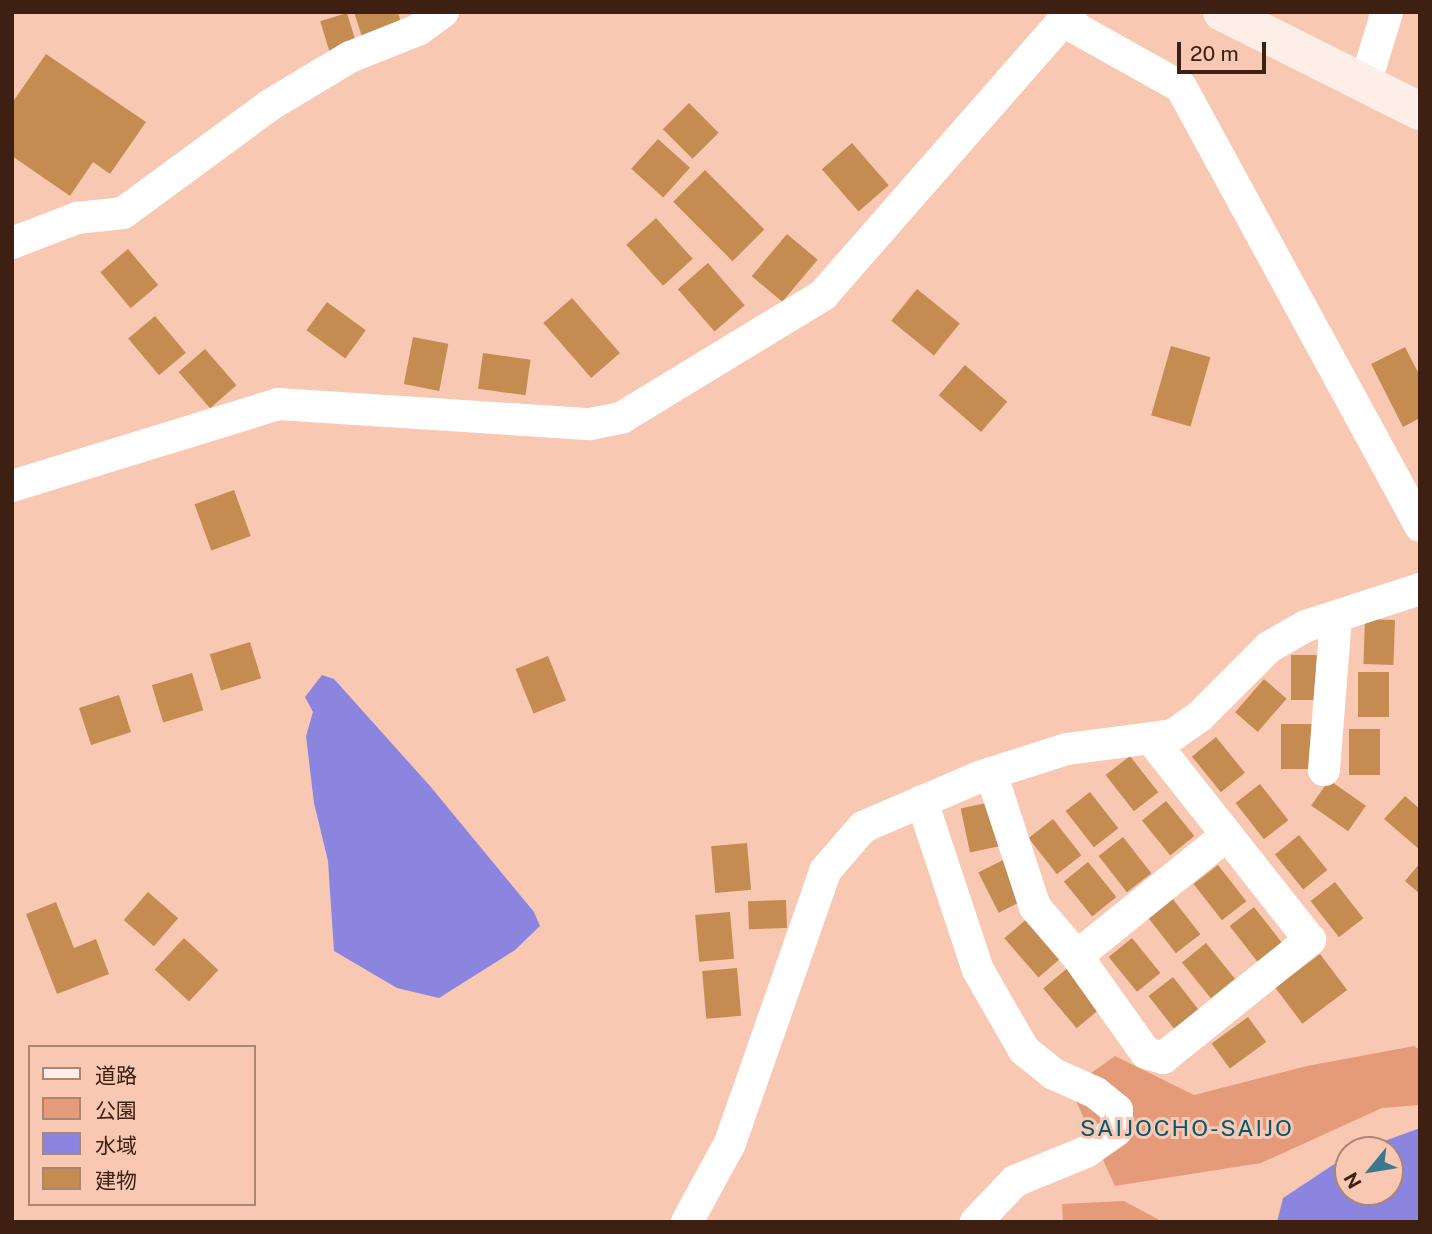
<!DOCTYPE html>
<meta charset="utf-8">
<style>
body{margin:0}
#map{position:relative;width:1432px;height:1234px;overflow:hidden;background:#f8c8b3;font-family:"Public Sans","Noto Sans JP",sans-serif}
div>[style]{position:absolute}
.green>*{inset:0;background:#e59b7a}
.water>*{inset:0;background:#8b85df}
.building>*{inset:0;background:#c58c52;transform-origin:0 0}
.minor>*{height:32px;margin:-16px;padding:0 16px;transform-origin:16px;border-radius:16px;background:#fff}
.secondary>*{height:38px;margin:-19px;padding:0 19px;transform-origin:19px;border-radius:19px;background:#feeee8}
span{translate:-50% -50%;white-space:nowrap;text-align:center;line-height:1.15;-webkit-text-stroke:6px #f8c8b3;paint-order:stroke}
.quarter-label{font-size:23px;color:#035770;letter-spacing:2px}
.frame{position:absolute;inset:0;border:14px solid #3d2012;pointer-events:none}
.legend{position:absolute;left:28px;top:1045px;width:228px;height:161px;box-sizing:border-box;background:#f8c8b3;border:2px solid #ad8573;margin:0;padding:9px 12px;list-style:none;font-size:21px;color:#3d2012}
.legend li{display:flex;align-items:center;gap:14px;height:35px}
.legend b{width:35px;border:2px solid #ad8573}
.north{position:absolute;left:1334px;top:1136px;width:70px;height:70px;box-sizing:border-box;background:#f8c8b3;border:2px solid #ad8573;border-radius:50%;rotate:240deg;font-size:19px;font-weight:700;line-height:28px;text-align:center;color:#3d2012}
.north::after{content:'';display:block;margin:auto;width:24px;height:32px;background:#3b778e;clip-path:polygon(50% 0,100% 100%,50% 72%,0 100%)}
.scale{position:absolute;left:1177px;top:42px;width:89px;height:32px;box-sizing:border-box;border:4px solid #3d2012;border-top:0;padding-left:9px;font-size:21px;line-height:24px;white-space:nowrap;color:#3d2012;-webkit-text-stroke:5px #f8c8b3;paint-order:stroke}
</style>
<div id="map">
<div class="green">
<i style="clip-path:polygon(1414px 1046px,1420px 1050px,1420px 1105px,1382px 1108px,1261px 1163px,1115px 1186px,1070px 1088px,1115px 1056px,1194px 1095px,1307px 1066px)"></i>
<i style="clip-path:polygon(1124px 1201px,1163px 1222px,1063px 1222px,1062px 1204px)"></i>
</div>
<div class="water">
<i style="clip-path:polygon(322px 675px,334px 679px,430px 786px,534px 912px,540px 926px,515px 950px,439px 998px,397px 988px,334px 951px,328px 861px,314px 803px,306px 736px,313px 712px,305px 697px)"></i>
<i style="clip-path:polygon(1420px 1128px,1420px 1222px,1277px 1222px,1283px 1198px,1348px 1155px,1348px 1192px,1390px 1192px,1390px 1150px,1360px 1150px)"></i>
</div>
<div class="building">
<i style="clip-path:polygon(354px 12px,398px 12px,402px 26px,363px 40px)"></i>
<i style="left:347px;top:13px;width:31px;height:28px;rotate:73deg"></i>
<i style="clip-path:polygon(46px 54px,146px 122px,110px 174px,93px 162px,70px 196px,12px 156px,12px 103px)"></i>
<i style="left:689px;top:103px;width:42px;height:37px;rotate:45deg"></i>
<i style="left:658px;top:139px;width:43px;height:40px;rotate:42deg"></i>
<i style="left:852px;top:143px;width:56px;height:40px;rotate:49deg"></i>
<i style="left:705px;top:170px;width:84px;height:45px;rotate:45deg"></i>
<i style="left:656px;top:218px;width:55px;height:40px;rotate:48deg"></i>
<i style="left:787px;top:234px;width:40px;height:55px;rotate:40deg"></i>
<i style="left:128px;top:249px;width:47px;height:36px;rotate:50deg"></i>
<i style="left:708px;top:263px;width:56px;height:40px;rotate:49deg"></i>
<i style="left:917px;top:289px;width:55px;height:41px;rotate:39deg"></i>
<i style="left:572px;top:298px;width:73px;height:38px;rotate:49deg"></i>
<i style="left:327px;top:302px;width:48px;height:35px;rotate:36deg"></i>
<i style="left:155px;top:316px;width:48px;height:35px;rotate:50deg"></i>
<i style="left:413px;top:337px;width:36px;height:48px;rotate:11deg"></i>
<i style="left:1171px;top:346px;width:41px;height:72px;rotate:16deg"></i>
<i style="clip-path:polygon(1405px 347px,1420px 376px,1420px 418px,1403px 427px,1371px 364px)"></i>
<i style="left:205px;top:349px;width:48px;height:35px;rotate:49deg"></i>
<i style="left:483px;top:353px;width:48px;height:36px;rotate:8deg"></i>
<i style="left:965px;top:365px;width:56px;height:40px;rotate:41deg"></i>
<i style="left:234px;top:490px;width:49px;height:42px;rotate:70deg"></i>
<i style="left:1365px;top:619px;width:30px;height:45px;rotate:2deg"></i>
<i style="left:250px;top:642px;width:38px;height:42px;rotate:73deg"></i>
<i style="left:1291px;top:655px;width:30px;height:45px"></i>
<i style="left:548px;top:656px;width:48px;height:35px;rotate:68deg"></i>
<i style="left:1358px;top:672px;width:31px;height:45px"></i>
<i style="left:192px;top:673px;width:39px;height:42px;rotate:73deg"></i>
<i style="left:1264px;top:679px;width:30px;height:44px;rotate:41deg"></i>
<i style="left:119px;top:695px;width:39px;height:42px;rotate:72deg"></i>
<i style="left:1281px;top:724px;width:31px;height:45px"></i>
<i style="left:1349px;top:729px;width:31px;height:46px"></i>
<i style="left:1216px;top:737px;width:46px;height:31px;rotate:51deg"></i>
<i style="left:1130px;top:756px;width:46px;height:31px;rotate:52deg"></i>
<i style="left:1329px;top:780px;width:45px;height:31px;rotate:35deg"></i>
<i style="left:1260px;top:784px;width:46px;height:31px;rotate:52deg"></i>
<i style="left:1090px;top:792px;width:46px;height:31px;rotate:52deg"></i>
<i style="clip-path:polygon(1405px 796px,1420px 809px,1420px 850px,1384px 819px)"></i>
<i style="left:1166px;top:801px;width:45px;height:31px;rotate:51deg"></i>
<i style="left:991px;top:802px;width:45px;height:31px;rotate:78deg"></i>
<i style="left:1053px;top:819px;width:46px;height:31px;rotate:52deg"></i>
<i style="left:1299px;top:835px;width:45px;height:31px;rotate:51deg"></i>
<i style="left:1123px;top:837px;width:46px;height:31px;rotate:52deg"></i>
<i style="left:747px;top:843px;width:47px;height:36px;rotate:85deg"></i>
<i style="left:1005px;top:859px;width:45px;height:30px;rotate:63deg"></i>
<i style="left:1088px;top:862px;width:45px;height:31px;rotate:51deg"></i>
<i style="clip-path:polygon(1420px 863px,1420px 894px,1405px 881px)"></i>
<i style="left:1218px;top:865px;width:46px;height:31px;rotate:52deg"></i>
<i style="left:1335px;top:882px;width:46px;height:31px;rotate:52deg"></i>
<i style="left:148px;top:892px;width:40px;height:37px;rotate:41deg"></i>
<i style="left:1172px;top:898px;width:46px;height:31px;rotate:52deg"></i>
<i style="left:786px;top:900px;width:28px;height:38px;rotate:88deg"></i>
<i style="clip-path:polygon(56px 902px,74px 948px,96px 939px,109px 974px,57px 994px,26px 914px)"></i>
<i style="left:1254px;top:907px;width:46px;height:31px;rotate:52deg"></i>
<i style="left:730px;top:912px;width:47px;height:35px;rotate:85deg"></i>
<i style="left:1030px;top:916px;width:52px;height:34px;rotate:49deg"></i>
<i style="left:184px;top:938px;width:47px;height:43px;rotate:43deg"></i>
<i style="left:1132px;top:938px;width:45px;height:30px;rotate:51deg"></i>
<i style="left:1206px;top:943px;width:46px;height:31px;rotate:51deg"></i>
<i style="left:1320px;top:954px;width:45px;height:56px;rotate:53deg"></i>
<i style="left:1070px;top:966px;width:52px;height:35px;rotate:50deg"></i>
<i style="left:737px;top:968px;width:48px;height:35px;rotate:85deg"></i>
<i style="left:1173px;top:977px;width:46px;height:31px;rotate:52deg"></i>
<i style="left:1248px;top:1017px;width:31px;height:45px;rotate:54deg"></i>
</div>
<div class="minor">
<i style="left:1063px;top:21px;width:135px;rotate:29.2deg"></i>
<i style="left:1181px;top:87px;width:500px;rotate:61.4deg"></i>
<i style="left:1365px;top:84px;width:75px;rotate:-73deg"></i>
<i style="left:12px;top:243px;width:70px;rotate:-21deg"></i>
<i style="left:77px;top:218px;width:46px;rotate:-6.2deg"></i>
<i style="left:123px;top:213px;width:182px;rotate:-36.3deg"></i>
<i style="left:270px;top:105px;width:93px;rotate:-31deg"></i>
<i style="left:350px;top:57px;width:73px;rotate:-21.7deg"></i>
<i style="left:418px;top:30px;width:31px;rotate:-36deg"></i>
<i style="left:12px;top:486px;width:278px;rotate:-17.1deg"></i>
<i style="left:278px;top:404px;width:313px;rotate:3.7deg"></i>
<i style="left:590px;top:424px;width:32px;rotate:-11deg"></i>
<i style="left:621px;top:418px;width:237px;rotate:-31.3deg"></i>
<i style="left:823px;top:295px;width:376px;rotate:-48.8deg"></i>
<i style="left:1324px;top:770px;width:154px;rotate:-85.5deg"></i>
<i style="left:991px;top:773px;width:141px;rotate:71.8deg"></i>
<i style="left:1035px;top:907px;width:65px;rotate:49.4deg"></i>
<i style="left:1077px;top:956px;width:119px;rotate:54.6deg"></i>
<i style="left:1146px;top:1053px;width:18px;rotate:16deg"></i>
<i style="left:1163px;top:1058px;width:189px;rotate:-38.8deg"></i>
<i style="left:1310px;top:940px;width:255px;rotate:-128.3deg"></i>
<i style="left:922px;top:801px;width:178px;rotate:71.7deg"></i>
<i style="left:978px;top:970px;width:92px;rotate:60.1deg"></i>
<i style="left:1024px;top:1050px;width:38px;rotate:39deg"></i>
<i style="left:1054px;top:1074px;width:46px;rotate:24.3deg"></i>
<i style="left:1096px;top:1093px;width:27px;rotate:39deg"></i>
<i style="left:1117px;top:1110px;width:21px;rotate:93deg"></i>
<i style="left:1116px;top:1131px;width:37px;rotate:145deg"></i>
<i style="left:1086px;top:1152px;width:77px;rotate:157.8deg"></i>
<i style="left:1015px;top:1181px;width:57px;rotate:133.6deg"></i>
<i style="left:1077px;top:956px;width:193px;rotate:-38.9deg"></i>
<i style="left:687px;top:1222px;width:90px;rotate:-61.4deg"></i>
<i style="left:730px;top:1143px;width:288px;rotate:-70.7deg"></i>
<i style="left:825px;top:871px;width:58px;rotate:-49.2deg"></i>
<i style="left:863px;top:827px;width:126px;rotate:-23.3deg"></i>
<i style="left:979px;top:777px;width:92px;rotate:-17.7deg"></i>
<i style="left:1067px;top:749px;width:107px;rotate:-7.5deg"></i>
<i style="left:1173px;top:735px;width:32px;rotate:-35deg"></i>
<i style="left:1199px;top:717px;width:99px;rotate:-45deg"></i>
<i style="left:1269px;top:647px;width:43px;rotate:-29.6deg"></i>
<i style="left:1306px;top:626px;width:120px;rotate:-18deg"></i>
</div>
<div class="secondary">
<i style="left:1222px;top:12px;width:221px;rotate:26.6deg"></i>
</div>
<div class="quarter-label">
<span style="left:1187px;top:1128px">SAIJOCHO-SAIJO</span>
</div>
<div class="frame"></div>
<ul class="legend">
<li><b style="height:9px;background:#feeee8"></b>道路</li>
<li><b style="height:19px;background:#e59b7a"></b>公園</li>
<li><b style="height:19px;background:#8b85df"></b>水域</li>
<li><b style="height:19px;background:#c58c52"></b>建物</li>
</ul>
<div class="north">N</div>
<div class="scale">20 m</div>
</div>
